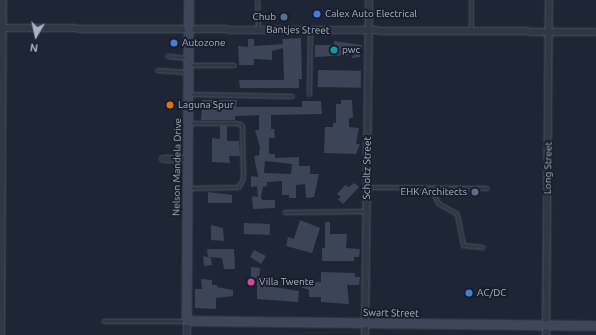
<!DOCTYPE html>
<style>
body{margin:0}
#map{position:relative;width:596px;height:335px;overflow:hidden;background:#1e2535;font-family:Ubuntu,sans-serif}
div>[style]{position:absolute}
.building>*{inset:0;background:#3c4558;transform-origin:0 0}
.roads{filter:drop-shadow(0 0 1px #4c5261) drop-shadow(0 0 1px #4c5261)}
.lane>*{height:3px;margin:-1.5px;padding:0 1.5px;transform-origin:1.5px;border-radius:1.5px;background:#323745}
.street>*{height:6px;margin:-3px;padding:0 3px;transform-origin:3px;border-radius:3px;background:#323745}
.secondary>*{height:8px;margin:-4px;padding:0 4px;transform-origin:4px;border-radius:4px;background:#3f4659}
.dots>*{width:11px;height:11px;translate:-50% -50%;box-sizing:border-box;border:2px solid #171d2a;border-radius:50%}
span{translate:-50% -50%;white-space:nowrap;text-align:center;line-height:1.15;-webkit-text-stroke:3.5px #171d2a;paint-order:stroke}
.poi-label{font-size:10px;color:#abb1c3}
.left{translate:0 -50%;text-align:left}
.right{translate:-100% -50%;text-align:right}
.street-label{font-size:10px;color:#abb1c3}
.north{position:absolute;left:16px;top:16px;width:40px;height:40px;-webkit-text-stroke:3px #171d2a;paint-order:stroke;rotate:189deg;font-size:11px;font-weight:700;line-height:16px;text-align:center;color:#abb1c3}
.north::after{content:'';display:block;margin:auto;width:14px;height:18px;background:#abb1c3;clip-path:polygon(50% 0,100% 100%,50% 72%,0 100%)}
</style>
<div id="map">
<div class="building">
<i style="clip-path:polygon(301px 38px,302px 79px,299px 79px,299px 88px,240px 88px,239px 80px,284px 80px,283px 48px,272px 51px,272px 60px,254px 59px,254px 65px,239px 65px,238px 46px,248px 47px,248px 39px,254px 39px,254px 46px,283px 44px,282px 39px)"></i>
<i style="clip-path:polygon(334px 41px,362px 45px,360px 57px,352px 58px,352px 55px,315px 57px,315px 45px,334px 45px)"></i>
<i style="left:318px;top:70px;width:43px;height:17px;rotate:1deg"></i>
<i style="clip-path:polygon(evenodd,202px 100px,237px 100px,236px 107px,302px 107px,302px 101px,321px 101px,322px 114px,271px 115px,271px 129px,274px 129px,275px 138px,269px 138px,269px 154px,275px 154px,275px 158px,299px 157px,299px 166px,310px 166px,310px 174px,319px 174px,314px 197px,306px 198px,305px 184px,296px 185px,296px 198px,289px 198px,289px 195px,282px 195px,282px 181px,267px 182px,267px 186px,263px 187px,261px 197px,262px 200px,275px 200px,275px 208px,253px 209px,252px 196px,258px 197px,257px 186px,251px 187px,251px 176px,258px 177px,254px 156px,259px 155px,260px 147px,255px 130px,259px 130px,259px 115px,235px 116px,235px 120px,201px 120px,202px 100px,265px 161px,292px 164px,291px 174px,264px 173px,265px 161px)"></i>
<i style="clip-path:polygon(341px 100px,352px 100px,353px 118px,349px 118px,349px 127px,359px 128px,356px 144px,360px 144px,356px 154px,324px 153px,325px 127px,333px 127px,333px 123px,336px 123px,336px 104px,341px 104px)"></i>
<i style="clip-path:polygon(220px 126px,227px 126px,227px 141px,239px 141px,240px 156px,229px 156px,230px 163px,212px 162px,212px 138px,220px 139px)"></i>
<i style="clip-path:polygon(354px 183px,359px 187px,343px 204px,338px 199px,341px 197px,337px 194px,345px 185px,349px 187px)"></i>
<i style="clip-path:polygon(208px 192px,232px 195px,232px 203px,208px 203px)"></i>
<i style="clip-path:polygon(300px 220px,320px 228px,312px 253px,286px 246px,288px 237px,294px 239px)"></i>
<i style="clip-path:polygon(325px 222px,330px 222px,330px 234px,347px 234px,346px 248px,360px 249px,359px 257px,354px 257px,354px 261px,322px 261px,322px 248px,325px 248px)"></i>
<i style="left:244px;top:223px;width:26px;height:11px;rotate:2deg"></i>
<i style="clip-path:polygon(211px 225px,223px 228px,224px 241px,211px 240px)"></i>
<i style="clip-path:polygon(207px 249px,234px 249px,235px 269px,224px 269px,222px 258px,208px 257px)"></i>
<i style="clip-path:polygon(254px 250px,266px 256px,261px 264px,250px 257px)"></i>
<i style="clip-path:polygon(203px 256px,211px 258px,212px 265px,204px 266px)"></i>
<i style="clip-path:polygon(251px 267px,260px 268px,259px 277px,267px 277px,267px 286px,299px 291px,298px 302px,257px 299px,257px 278px,251px 278px)"></i>
<i style="clip-path:polygon(321px 272px,355px 273px,355px 277px,360px 277px,359px 285px,347px 285px,349px 304px,321px 302px,321px 297px,309px 297px,309px 290px,292px 284px,321px 282px)"></i>
<i style="clip-path:polygon(201px 279px,212px 280px,212px 285px,217px 285px,217px 287px,233px 290px,233px 296px,216px 298px,216px 309px,195px 308px,195px 289px,202px 289px)"></i>
</div>
<div class="roads">
<div class="lane">
<i style="left:257px;top:0;width:30px;rotate:88deg"></i>
<i style="left:471px;top:0;width:31px;rotate:90deg"></i>
<i style="left:167px;top:56px;width:22px;rotate:5deg"></i>
<i style="left:190px;top:65px;width:44px"></i>
<i style="left:157px;top:70px;width:31px;rotate:4deg"></i>
<i style="left:190px;top:94px;width:102px;rotate:1.1deg"></i>
<i style="left:309px;top:94px;width:64px;rotate:-89.1deg"></i>
<i style="left:367px;top:187px;width:120px;rotate:0.5deg"></i>
<i style="left:188px;top:188px;width:50px;rotate:-1.1deg"></i>
<i style="left:238px;top:187px;width:9px;rotate:-58deg"></i>
<i style="left:243px;top:179px;width:54px;rotate:-91.1deg"></i>
<i style="left:242px;top:125px;width:6px;rotate:-162deg"></i>
<i style="left:236px;top:123px;width:47px;rotate:180deg"></i>
<i style="left:431px;top:188px;width:17px;rotate:65deg"></i>
<i style="left:438px;top:203px;width:22px;rotate:30deg"></i>
<i style="left:457px;top:214px;width:32px;rotate:79deg"></i>
<i style="left:463px;top:245px;width:20px;rotate:6deg"></i>
<i style="left:284px;top:212px;width:83px;rotate:-0.7deg"></i>
<i style="left:103px;top:321px;width:84px"></i>
</div>
<div class="street">
<i style="left:0;top:28px;width:596px;rotate:0.38deg"></i>
<i style="left:163px;top:159px;width:24px"></i>
<i style="left:187px;top:321px;width:14px;rotate:90deg"></i>
<i style="left:1px;top:335px;width:335px;rotate:-89.7deg"></i>
<i style="left:365px;top:335px;width:335px;rotate:-89.3deg"></i>
<i style="left:546px;top:335px;width:335px;rotate:-89.5deg"></i>
</div>
<div class="secondary">
<i style="left:189px;top:0;width:321px;rotate:90.4deg"></i>
<i style="left:187px;top:321px;width:409px;rotate:0.7deg"></i>
</div>
</div>
<div class="dots">
<i style="left:317px;top:14px;background:#3f7fe0"></i>
<i style="left:284px;top:17px;background:#5c6f8a"></i>
<i style="left:174px;top:43px;background:#3f7fe0"></i>
<i style="left:334px;top:50px;background:#0f9aa8"></i>
<i style="left:170px;top:105px;background:#e8710a"></i>
<i style="left:475px;top:192px;background:#5c6f8a"></i>
<i style="left:251px;top:282px;background:#d1479c"></i>
<i style="left:469px;top:293px;background:#3f7fe0"></i>
</div>
<div class="poi-label">
<span class="left" style="left:325px;top:14px">Calex Auto Electrical</span>
<span class="right" style="left:276px;top:17px">Chub</span>
<span class="left" style="left:182px;top:43px">Autozone</span>
<span class="left" style="left:342px;top:50px">pwc</span>
<span class="left" style="left:178px;top:105px">Laguna Spur</span>
<span class="right" style="left:467px;top:192px">EHK Architects</span>
<span class="left" style="left:259px;top:282px">Villa Twente</span>
<span class="left" style="left:477px;top:293px">AC/DC</span>
</div>
<div class="street-label">
<span style="left:298px;top:30px;rotate:1deg">Bantjes Street</span>
<span style="left:177px;top:167px;rotate:-89deg">Nelson Mandela Drive</span>
<span style="left:367px;top:168px;rotate:-89deg">Scholtz Street</span>
<span style="left:548px;top:168px;rotate:-89deg">Long Street</span>
<span style="left:391px;top:313px;rotate:1deg">Swart Street</span>
</div>
<div class="north">N</div>
</div>
